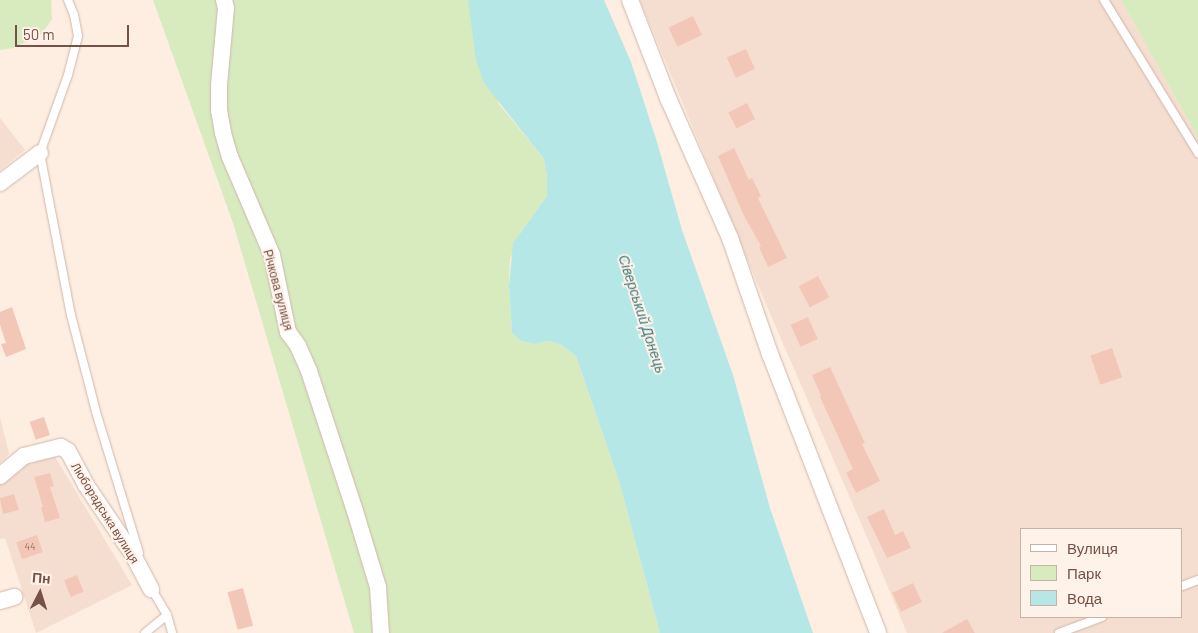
<!DOCTYPE html>
<meta charset="utf-8">
<style>
body{margin:0}
#map{position:relative;width:1198px;height:633px;overflow:hidden;background:#fdeee1;font-family:Barlow,sans-serif}
div>[style]{position:absolute}
.residential>*{inset:0;background:#f5decf}
.green>*{inset:0;background:#d7ebbf}
.water>*{inset:0;background:#b5e7e7}
.building>*{inset:0;background:#f3c7b7;transform-origin:0 0}
.roads{filter:drop-shadow(0 0 1px #d0b6aa) drop-shadow(0 0 1px #d0b6aa)}
.service>*{height:8px;margin:-4px;padding:0 4px;transform-origin:4px;border-radius:4px;background:#fff}
.minor>*{height:16px;margin:-8px;padding:0 8px;transform-origin:8px;border-radius:8px;background:#fff}
span{translate:-50% -50%;white-space:nowrap;text-align:center;line-height:1.15;-webkit-text-stroke:4px #fff2e8;paint-order:stroke}
.number-label{font-size:10px;color:#946e63}
.number-label span{-webkit-text-stroke-width:0}
.street-label{font-size:12px;color:#755147}
.water-label{font-size:14px;color:#3a797c;font-style:italic}
.legend{position:absolute;left:1020px;top:528px;width:162px;height:90px;box-sizing:border-box;background:#fff2e8;border:1px solid #c8b2a8;margin:0;padding:6px 9px;list-style:none;font-size:15px;color:#755147}
.legend li{display:flex;align-items:center;gap:10px;height:25px}
.legend b{width:25px;border:1px solid #c8b2a8}
.north{position:absolute;left:15px;top:568px;width:50px;height:50px;-webkit-text-stroke:4px #fff2e8;paint-order:stroke;rotate:5deg;font-size:14px;font-weight:700;line-height:20px;text-align:center;color:#755147}
.north::after{content:'';display:block;margin:auto;width:18px;height:22px;background:#755147;clip-path:polygon(50% 0,100% 100%,50% 72%,0 100%)}
.scale{position:absolute;left:15px;top:25px;width:114px;height:22px;box-sizing:border-box;border:2px solid #755147;border-top:0;padding-left:6px;font-size:15px;line-height:18px;white-space:nowrap;color:#755147;-webkit-text-stroke:4px #fff2e8;paint-order:stroke}
</style>
<div id="map">
<div class="residential">
<i style="clip-path:polygon(evenodd,640px 0,1121px 0,1198px 138px,1198px 633px,907px 633px,870px 544px,765px 302px,640px 0,1022px 529px,1182px 529px,1182px 617px,1022px 617px,1022px 529px)"></i>
<i style="clip-path:polygon(0 118px,25px 150px,0 170px)"></i>
<i style="clip-path:polygon(0 417px,9px 454px,0 463px)"></i>
<i style="clip-path:polygon(54px 455px,132px 585px,36px 633px,5px 538px,0 539px,0 479px,23px 463px)"></i>
</div>
<div class="green">
<i style="clip-path:polygon(0 0,51px 0,52px 19px,41px 35px,13px 48px,0 50px)"></i>
<i style="clip-path:polygon(153px 0,468px 0,499px 104px,544px 159px,547px 177px,547px 196px,520px 233px,510px 259px,509px 286px,512px 333px,521px 341px,534px 344px,549px 341px,562px 345px,576px 356px,619px 481px,660px 633px,354px 633px,233px 223px)"></i>
<i style="clip-path:polygon(1121px 0,1198px 0,1198px 138px)"></i>
</div>
<div class="water">
<i style="clip-path:polygon(468px 0,604px 0,631px 62px,657px 142px,682px 230px,733px 375px,770px 508px,813px 633px,660px 633px,619px 481px,576px 356px,562px 345px,549px 341px,534px 344px,521px 341px,512px 333px,509px 286px,513px 243px,547px 196px,547px 177px,544px 159px,484px 83px,476px 60px)"></i>
</div>
<div class="building">
<i style="left:693px;top:16px;width:21px;height:27px;rotate:65deg"></i>
<i style="left:746px;top:49px;width:22px;height:21px;rotate:66deg"></i>
<i style="left:747px;top:103px;width:18px;height:21px;rotate:63deg"></i>
<i style="clip-path:polygon(734px 148px,749px 180px,752px 178px,761px 196px,758px 198px,787px 258px,768px 267px,759px 247px,761px 246px,744px 216px,718px 156px)"></i>
<i style="left:818px;top:276px;width:24px;height:22px;rotate:62deg"></i>
<i style="clip-path:polygon(12px 307px,26px 349px,6px 357px,1px 344px,6px 343px,0 325px,0 312px)"></i>
<i style="left:808px;top:317px;width:24px;height:19px;rotate:66deg"></i>
<i style="left:1112px;top:348px;width:31px;height:23px;rotate:71deg"></i>
<i style="clip-path:polygon(830px 367px,865px 443px,862px 444px,880px 481px,856px 493px,846px 473px,853px 469px,820px 397px,821px 396px,812px 375px)"></i>
<i style="left:44px;top:417px;width:19px;height:15px;rotate:72deg"></i>
<i style="clip-path:polygon(50px 473px,54px 486px,50px 487px,60px 518px,45px 522px,41px 507px,43px 507px,34px 477px)"></i>
<i style="clip-path:polygon(14px 494px,19px 510px,3px 514px,0 498px)"></i>
<i style="clip-path:polygon(884px 509px,895px 535px,903px 531px,911px 548px,887px 558px,867px 517px)"></i>
<i style="left:37px;top:535px;width:18px;height:22px;rotate:71deg"></i>
<i style="left:77px;top:575px;width:18px;height:14px;rotate:68deg"></i>
<i style="left:913px;top:583px;width:21px;height:23px;rotate:65deg"></i>
<i style="left:243px;top:588px;width:39px;height:16px;rotate:75deg"></i>
<i style="clip-path:polygon(967px 619px,975px 633px,942px 633px)"></i>
</div>
<div class="roads">
<div class="service">
<i style="left:68px;top:0;width:16px;rotate:68deg"></i>
<i style="left:74px;top:15px;width:21px;rotate:79deg"></i>
<i style="left:78px;top:36px;width:40px;rotate:104.4deg"></i>
<i style="left:68px;top:75px;width:83px;rotate:109.7deg"></i>
<i style="left:40px;top:153px;width:165px;rotate:79.2deg"></i>
<i style="left:71px;top:315px;width:100px;rotate:75.5deg"></i>
<i style="left:96px;top:412px;width:147px;rotate:73deg"></i>
<i style="left:1104px;top:0;width:180px;rotate:58.4deg"></i>
<i style="left:1182px;top:586px;width:17px;rotate:-21deg"></i>
<i style="left:151px;top:588px;width:31px;rotate:59deg"></i>
<i style="left:167px;top:615px;width:19px;rotate:74deg"></i>
<i style="left:145px;top:633px;width:28px;rotate:-39deg"></i>
<i style="left:1059px;top:633px;width:46px;rotate:-20.4deg"></i>
</div>
<div class="minor">
<i style="left:224px;top:0;width:8px;rotate:76deg"></i>
<i style="left:226px;top:8px;width:77px;rotate:95.2deg"></i>
<i style="left:219px;top:85px;width:25px;rotate:90deg"></i>
<i style="left:219px;top:110px;width:23px;rotate:80deg"></i>
<i style="left:223px;top:133px;width:25px;rotate:74deg"></i>
<i style="left:230px;top:157px;width:107px;rotate:66.8deg"></i>
<i style="left:272px;top:255px;width:79px;rotate:78.3deg"></i>
<i style="left:288px;top:332px;width:17px;rotate:54deg"></i>
<i style="left:298px;top:346px;width:27px;rotate:66deg"></i>
<i style="left:309px;top:371px;width:147px;rotate:71.8deg"></i>
<i style="left:355px;top:511px;width:79px;rotate:73.2deg"></i>
<i style="left:378px;top:587px;width:46px;rotate:86.3deg"></i>
<i style="left:630px;top:0;width:105px;rotate:68.8deg"></i>
<i style="left:668px;top:98px;width:153px;rotate:66.1deg"></i>
<i style="left:730px;top:238px;width:123px;rotate:71deg"></i>
<i style="left:770px;top:354px;width:299px;rotate:68.8deg"></i>
<i style="left:0;top:183px;width:50px;rotate:-36.9deg"></i>
<i style="left:0;top:476px;width:31px;rotate:-40deg"></i>
<i style="left:24px;top:456px;width:38px;rotate:-14deg"></i>
<i style="left:61px;top:447px;width:8px;rotate:30deg"></i>
<i style="left:68px;top:451px;width:38px;rotate:62deg"></i>
<i style="left:86px;top:485px;width:82px;rotate:55.9deg"></i>
<i style="left:132px;top:553px;width:41px;rotate:62.2deg"></i>
<i style="left:0;top:601px;width:15px;rotate:-16deg"></i>
</div>
</div>
<div class="number-label">
<span style="left:30px;top:547px">44</span>
</div>
<div class="street-label">
<span style="left:278px;top:290px;rotate:75deg">Річкова вулиця</span>
<span style="left:105px;top:513px;rotate:58deg">Люборадська вулиця</span>
</div>
<div class="water-label">
<span style="left:642px;top:314px;rotate:72deg">Сіверський Донець</span>
</div>
<ul class="legend">
<li><b style="height:6px;background:#fff"></b>Вулиця</li>
<li><b style="height:14px;background:#d7ebbf"></b>Парк</li>
<li><b style="height:14px;background:#b5e7e7"></b>Вода</li>
</ul>
<div class="north">Пн</div>
<div class="scale">50 m</div>
</div>
